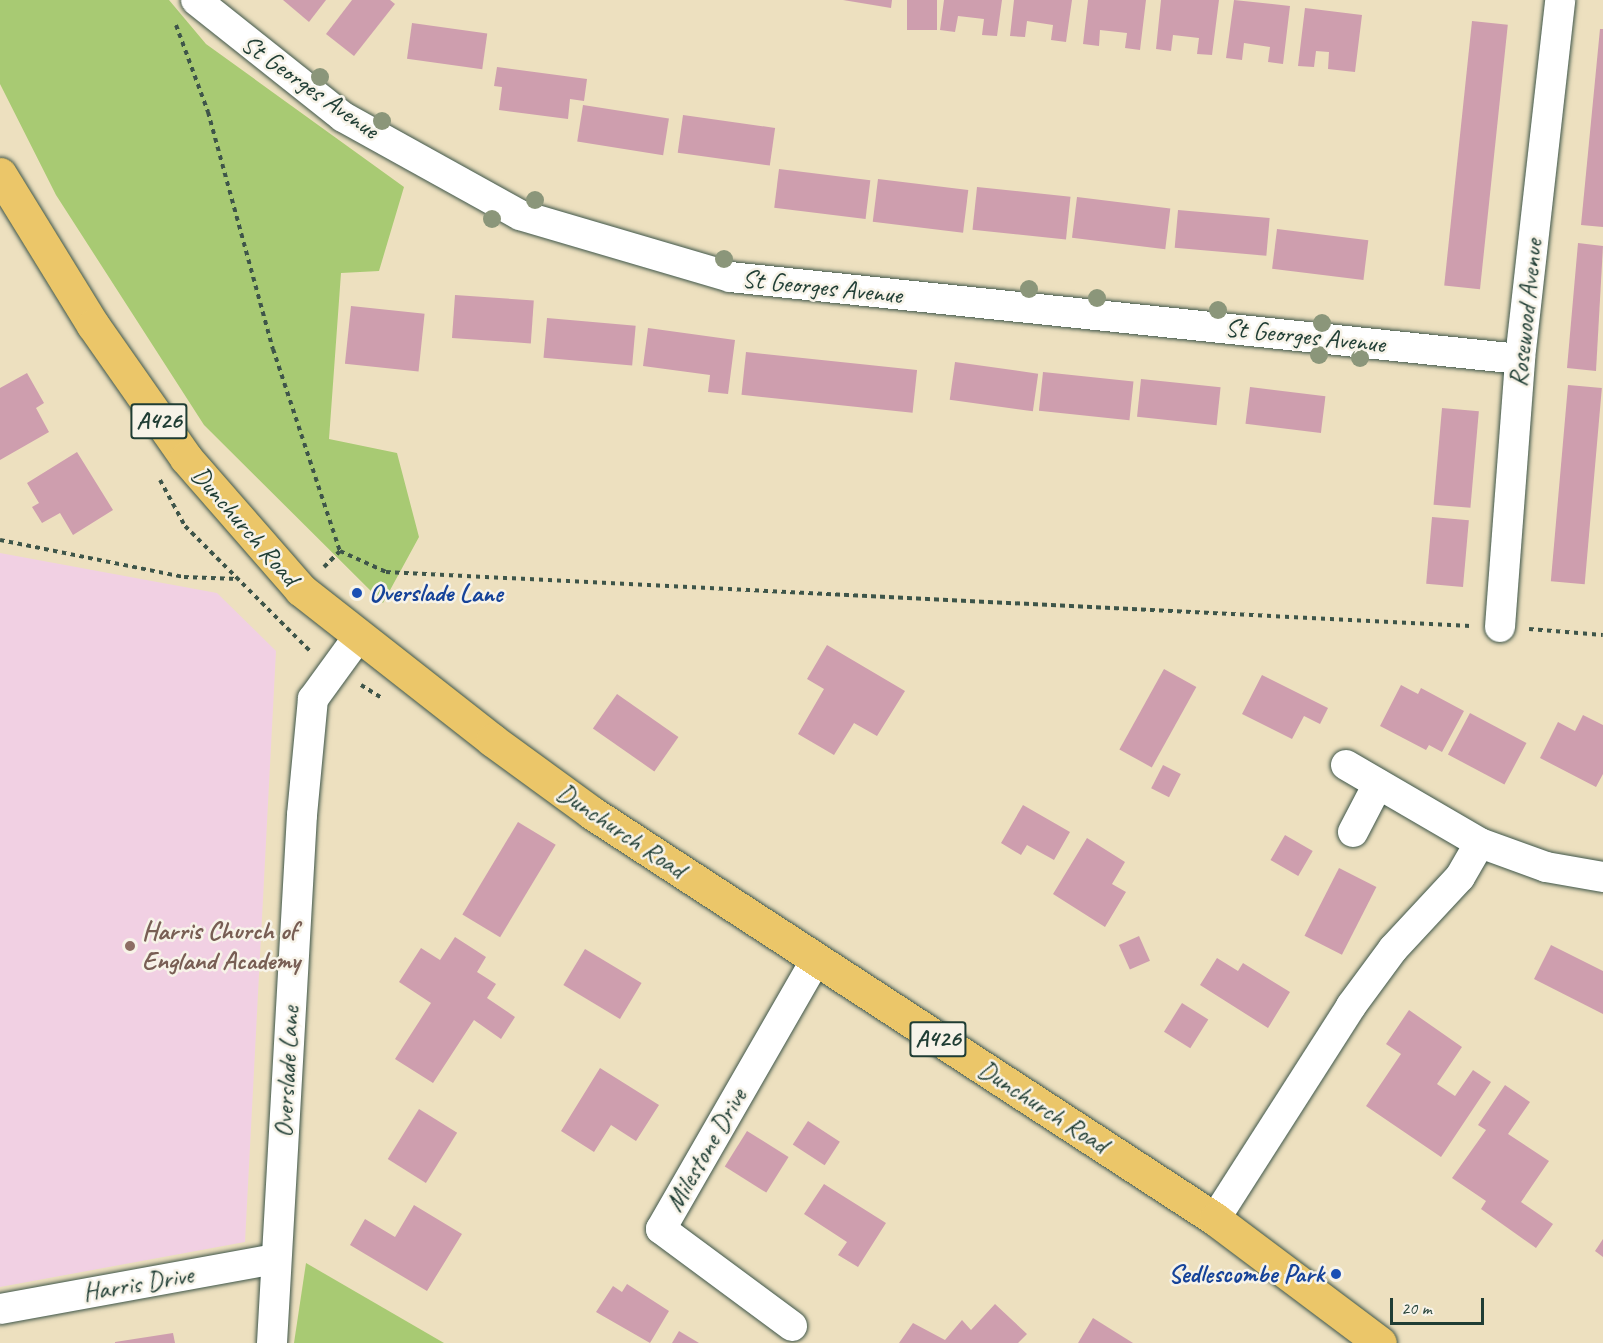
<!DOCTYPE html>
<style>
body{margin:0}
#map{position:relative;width:1603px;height:1343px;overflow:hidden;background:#ede0bf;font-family:Caveat,sans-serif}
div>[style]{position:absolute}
.built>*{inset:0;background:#f1d0e3}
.green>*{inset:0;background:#a8ca73}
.building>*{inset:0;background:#ce9eae;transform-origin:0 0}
.path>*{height:4px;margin-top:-2px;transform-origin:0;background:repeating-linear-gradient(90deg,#3e5549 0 4.5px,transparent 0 9px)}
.roads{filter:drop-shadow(0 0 2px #3e5549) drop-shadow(0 0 2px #3e5549)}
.street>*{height:30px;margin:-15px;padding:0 15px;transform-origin:15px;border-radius:15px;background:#fff}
.highway>*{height:33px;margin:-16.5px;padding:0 16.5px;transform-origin:16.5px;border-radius:16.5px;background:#ebc669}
.trees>*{width:18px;height:18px;margin:-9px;border-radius:50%;background:#8b967a}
.dots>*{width:16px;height:16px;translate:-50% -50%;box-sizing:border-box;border:3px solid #f7f3e8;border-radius:50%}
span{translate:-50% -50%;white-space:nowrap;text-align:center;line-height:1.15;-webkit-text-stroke:5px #f7f3e8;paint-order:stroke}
.shield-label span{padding:2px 4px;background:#f7f3e8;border:2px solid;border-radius:4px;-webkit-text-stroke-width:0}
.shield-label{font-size:24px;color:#1f3d34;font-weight:700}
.street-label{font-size:26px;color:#1f3d34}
.transit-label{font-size:26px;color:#164399;font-weight:700}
.left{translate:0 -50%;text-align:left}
.right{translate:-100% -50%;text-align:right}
.education-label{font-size:26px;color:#785e54;font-weight:700}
.scale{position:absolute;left:1390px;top:1298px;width:94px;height:27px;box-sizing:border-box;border:3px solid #1f3d34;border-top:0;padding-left:8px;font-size:18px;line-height:21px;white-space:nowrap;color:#1f3d34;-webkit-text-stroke:4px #f7f3e8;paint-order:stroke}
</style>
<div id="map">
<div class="built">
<i style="clip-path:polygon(0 553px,217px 593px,276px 651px,245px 1242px,0 1287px)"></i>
</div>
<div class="green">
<i style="clip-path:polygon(0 0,169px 0,206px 44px,404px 187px,379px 271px,341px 273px,329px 439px,397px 453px,419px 537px,383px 603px,204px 425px,56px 195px,0 84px)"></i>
<i style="clip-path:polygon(306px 1263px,444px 1343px,294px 1343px)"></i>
</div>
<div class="building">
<i style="clip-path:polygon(283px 0,326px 0,309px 22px)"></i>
<i style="clip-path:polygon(352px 0,390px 0,395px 4px,354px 56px,326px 34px)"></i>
<i style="clip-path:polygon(843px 0,892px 0,891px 8px)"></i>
<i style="left:907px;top:0;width:30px;height:30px"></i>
<i style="clip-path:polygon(944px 0,1002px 0,997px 36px,982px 35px,984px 19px,958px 16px,955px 32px,940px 30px)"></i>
<i style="clip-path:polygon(1014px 0,1072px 0,1066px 42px,1051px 40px,1053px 25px,1027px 21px,1025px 37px,1010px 36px)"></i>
<i style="clip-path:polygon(1088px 0,1146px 0,1140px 50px,1125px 48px,1127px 33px,1100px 30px,1099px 46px,1083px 44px)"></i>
<i style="clip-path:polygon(1161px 0,1219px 0,1212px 55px,1197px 54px,1199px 38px,1173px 35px,1171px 51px,1156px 49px)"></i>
<i style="clip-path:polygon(1234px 0,1290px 6px,1283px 64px,1268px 62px,1270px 47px,1244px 43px,1242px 60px,1226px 58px)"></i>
<i style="clip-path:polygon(1305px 8px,1362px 15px,1355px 72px,1328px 69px,1329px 52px,1316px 51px,1314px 67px,1298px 66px)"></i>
<i style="left:1472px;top:21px;width:36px;height:266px;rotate:6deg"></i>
<i style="left:412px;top:23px;width:76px;height:36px;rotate:8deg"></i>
<i style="clip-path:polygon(1600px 29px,1603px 29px,1603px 227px,1581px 225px)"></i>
<i style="clip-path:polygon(497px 67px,587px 79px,584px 101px,570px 99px,568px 119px,499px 110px,502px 87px,494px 86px)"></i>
<i style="left:583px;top:105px;width:87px;height:37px;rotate:9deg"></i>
<i style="left:683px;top:115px;width:93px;height:38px;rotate:8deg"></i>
<i style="left:779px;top:169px;width:92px;height:39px;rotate:7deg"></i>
<i style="left:878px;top:179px;width:91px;height:43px;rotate:7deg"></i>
<i style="left:977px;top:187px;width:94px;height:43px;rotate:6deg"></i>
<i style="left:1077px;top:197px;width:94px;height:41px;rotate:7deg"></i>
<i style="left:1178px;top:210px;width:92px;height:38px;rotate:5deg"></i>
<i style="left:1277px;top:229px;width:92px;height:40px;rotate:7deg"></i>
<i style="clip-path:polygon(1578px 243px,1603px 246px,1596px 371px,1567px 368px)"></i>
<i style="left:455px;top:295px;width:79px;height:43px;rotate:4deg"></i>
<i style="left:351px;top:306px;width:74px;height:58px;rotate:6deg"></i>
<i style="left:547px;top:318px;width:89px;height:40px;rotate:5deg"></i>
<i style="clip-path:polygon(648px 328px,735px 340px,728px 394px,708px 392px,710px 375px,643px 366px)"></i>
<i style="left:746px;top:352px;width:172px;height:43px;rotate:6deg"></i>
<i style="left:955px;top:362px;width:84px;height:38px;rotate:8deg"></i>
<i style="left:1043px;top:372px;width:91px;height:39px;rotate:6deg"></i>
<i style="clip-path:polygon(27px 373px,44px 403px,36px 408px,49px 432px,0 460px,0 388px)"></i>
<i style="left:1141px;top:379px;width:80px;height:38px;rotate:6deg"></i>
<i style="left:1568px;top:385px;width:34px;height:197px;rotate:5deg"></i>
<i style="left:1250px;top:387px;width:76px;height:37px;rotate:7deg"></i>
<i style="left:1442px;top:408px;width:37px;height:97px;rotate:5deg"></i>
<i style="clip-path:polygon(77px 452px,113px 510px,73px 535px,60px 513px,42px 523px,32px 507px,39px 503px,27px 483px)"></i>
<i style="left:1432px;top:517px;width:37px;height:67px;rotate:5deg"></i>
<i style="clip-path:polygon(827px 645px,905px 691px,877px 736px,854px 723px,834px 755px,798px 734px,824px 689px,807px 679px)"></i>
<i style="left:1164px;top:669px;width:37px;height:92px;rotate:29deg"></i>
<i style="clip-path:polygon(1262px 675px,1328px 708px,1320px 724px,1304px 716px,1292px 739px,1242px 714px)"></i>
<i style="clip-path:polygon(1401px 685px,1418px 694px,1421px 688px,1464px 711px,1442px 752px,1429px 745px,1426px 750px,1380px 726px)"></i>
<i style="left:617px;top:694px;width:75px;height:42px;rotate:35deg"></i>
<i style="left:1470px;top:713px;width:64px;height:47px;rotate:28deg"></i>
<i style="clip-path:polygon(1583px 715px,1603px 725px,1603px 774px,1596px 787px,1540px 758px,1558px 722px,1575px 731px)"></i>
<i style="left:1163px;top:765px;width:20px;height:26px;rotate:27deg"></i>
<i style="clip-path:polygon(1023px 805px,1070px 832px,1054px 860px,1027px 845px,1021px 855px,1001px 843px)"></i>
<i style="left:518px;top:822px;width:44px;height:108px;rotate:31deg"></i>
<i style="left:1285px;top:835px;width:32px;height:29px;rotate:30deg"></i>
<i style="clip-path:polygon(1087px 838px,1125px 862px,1112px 884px,1126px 892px,1105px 927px,1053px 894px)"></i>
<i style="left:1339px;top:868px;width:42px;height:76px;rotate:27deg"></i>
<i style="left:1139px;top:936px;width:27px;height:22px;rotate:66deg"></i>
<i style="clip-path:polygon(455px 937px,486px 957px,477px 972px,496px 984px,487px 998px,515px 1017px,501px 1039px,474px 1020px,433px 1083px,395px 1059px,431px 1003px,399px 982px,421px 948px,440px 960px)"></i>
<i style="clip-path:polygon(1551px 945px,1603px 971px,1603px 1014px,1534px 979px)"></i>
<i style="left:585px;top:949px;width:66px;height:42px;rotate:31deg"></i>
<i style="clip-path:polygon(1217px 958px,1238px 971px,1243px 963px,1290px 992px,1268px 1028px,1200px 985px)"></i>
<i style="left:1182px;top:1003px;width:31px;height:34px;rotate:32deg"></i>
<i style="clip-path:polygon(1409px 1010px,1462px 1047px,1437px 1084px,1455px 1096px,1473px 1070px,1491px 1082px,1441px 1157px,1366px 1106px,1401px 1054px,1386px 1044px)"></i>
<i style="clip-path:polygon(600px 1068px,659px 1105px,636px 1141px,611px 1125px,594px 1152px,561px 1131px)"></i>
<i style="clip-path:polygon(1505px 1085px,1530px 1102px,1508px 1134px,1549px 1161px,1521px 1202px,1553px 1224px,1536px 1248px,1481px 1209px,1486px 1201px,1452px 1178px,1486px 1130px,1478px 1125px)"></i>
<i style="left:419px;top:1109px;width:45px;height:59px;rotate:32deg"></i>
<i style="left:808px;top:1121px;width:38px;height:28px;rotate:33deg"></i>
<i style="left:747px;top:1131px;width:49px;height:42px;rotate:32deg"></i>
<i style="clip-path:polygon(824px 1184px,886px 1223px,858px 1267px,838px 1255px,847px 1242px,804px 1214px)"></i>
<i style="clip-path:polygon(414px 1205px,462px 1234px,427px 1291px,350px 1245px,365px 1219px,395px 1237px)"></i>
<i style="clip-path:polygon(1603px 1239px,1603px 1257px,1595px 1251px)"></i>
<i style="clip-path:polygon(627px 1284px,669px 1311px,650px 1343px,596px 1312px,613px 1286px,622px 1292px)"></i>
<i style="clip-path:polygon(995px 1304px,1027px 1334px,1018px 1343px,899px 1343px,913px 1323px,945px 1340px,962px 1320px,971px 1330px)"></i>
<i style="clip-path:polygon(1093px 1318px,1133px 1343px,1078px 1343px)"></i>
<i style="clip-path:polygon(679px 1331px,699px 1343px,672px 1343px)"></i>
<i style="clip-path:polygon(173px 1333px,175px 1343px,115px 1343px,115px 1342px)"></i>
</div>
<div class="path">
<i style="left:176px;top:25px;width:93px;rotate:69.8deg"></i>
<i style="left:208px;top:112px;width:246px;rotate:74.7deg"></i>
<i style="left:273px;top:349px;width:213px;rotate:71.7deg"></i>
<i style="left:160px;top:480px;width:52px;rotate:61.5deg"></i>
<i style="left:185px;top:526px;width:177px;rotate:45deg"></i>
<i style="left:0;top:540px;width:188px;rotate:11.4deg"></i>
<i style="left:184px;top:577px;width:54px;rotate:2.1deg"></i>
<i style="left:324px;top:567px;width:23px;rotate:-45deg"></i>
<i style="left:340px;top:551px;width:51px;rotate:24.5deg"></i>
<i style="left:386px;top:572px;width:1086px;rotate:2.85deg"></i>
<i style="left:1529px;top:629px;width:74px;rotate:4.6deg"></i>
<i style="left:361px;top:685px;width:26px;rotate:32deg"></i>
</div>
<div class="roads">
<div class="street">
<i style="left:196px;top:0;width:188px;rotate:38.5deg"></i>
<i style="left:343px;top:117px;width:202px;rotate:29deg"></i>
<i style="left:520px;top:215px;width:219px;rotate:16.4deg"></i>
<i style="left:730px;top:277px;width:794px;rotate:5.93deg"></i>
<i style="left:1500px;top:627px;width:269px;rotate:-85.7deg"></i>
<i style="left:1520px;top:359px;width:361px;rotate:-83.6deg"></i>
<i style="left:1346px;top:765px;width:155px;rotate:30.2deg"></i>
<i style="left:1353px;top:832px;width:54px;rotate:-62.5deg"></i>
<i style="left:1215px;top:1219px;width:253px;rotate:-57.4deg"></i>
<i style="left:1351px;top:1006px;width:71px;rotate:-53.6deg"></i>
<i style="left:1393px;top:949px;width:98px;rotate:-47.1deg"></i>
<i style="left:1460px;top:877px;width:39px;rotate:-60deg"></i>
<i style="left:1480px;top:843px;width:70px;rotate:20deg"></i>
<i style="left:1546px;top:867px;width:58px;rotate:10deg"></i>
<i style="left:0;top:1309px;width:280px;rotate:-10.3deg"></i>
<i style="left:792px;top:1326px;width:163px;rotate:-143.5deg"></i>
<i style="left:661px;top:1229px;width:309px;rotate:-60.1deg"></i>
<i style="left:272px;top:1343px;width:529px;rotate:-86.75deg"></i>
<i style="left:302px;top:815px;width:117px;rotate:-84.6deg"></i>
<i style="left:313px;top:699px;width:77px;rotate:-54deg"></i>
</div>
<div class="highway">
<i style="left:0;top:174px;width:177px;rotate:58.4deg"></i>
<i style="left:93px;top:325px;width:162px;rotate:55deg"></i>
<i style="left:186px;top:458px;width:175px;rotate:48.9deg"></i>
<i style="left:301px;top:590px;width:243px;rotate:38.1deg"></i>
<i style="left:492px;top:740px;width:124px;rotate:36.1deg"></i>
<i style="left:592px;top:813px;width:744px;rotate:33.09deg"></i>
<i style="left:1215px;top:1219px;width:206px;rotate:36.9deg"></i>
</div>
</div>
<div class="trees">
<i style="left:320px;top:77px"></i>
<i style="left:382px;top:121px"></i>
<i style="left:535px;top:200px"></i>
<i style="left:492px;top:219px"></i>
<i style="left:724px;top:259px"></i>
<i style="left:1029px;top:289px"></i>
<i style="left:1097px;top:298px"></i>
<i style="left:1218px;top:310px"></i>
<i style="left:1322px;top:323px"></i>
<i style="left:1319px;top:355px"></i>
<i style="left:1360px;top:358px"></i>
</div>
<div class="dots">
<i style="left:357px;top:593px;background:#1a4fb4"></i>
<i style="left:130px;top:946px;background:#8d6e63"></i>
<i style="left:1336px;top:1274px;background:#1a4fb4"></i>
</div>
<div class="shield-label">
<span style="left:159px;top:421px">A426</span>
<span style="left:938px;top:1039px">A426</span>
</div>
<div class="street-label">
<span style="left:310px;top:87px;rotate:35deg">St Georges Avenue</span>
<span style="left:822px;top:287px;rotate:6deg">St Georges Avenue</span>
<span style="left:1526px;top:313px;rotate:-84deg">Rosewood Avenue</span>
<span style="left:1305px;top:336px;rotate:6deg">St Georges Avenue</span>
<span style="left:245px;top:526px;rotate:49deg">Dunchurch Road</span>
<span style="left:621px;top:831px;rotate:34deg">Dunchurch Road</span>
<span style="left:287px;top:1072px;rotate:-87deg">Overslade Lane</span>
<span style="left:1043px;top:1107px;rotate:33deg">Dunchurch Road</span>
<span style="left:706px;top:1150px;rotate:-60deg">Milestone Drive</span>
<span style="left:138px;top:1284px;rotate:-10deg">Harris Drive</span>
</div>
<div class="transit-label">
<span class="left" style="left:369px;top:593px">Overslade Lane</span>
<span class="right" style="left:1324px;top:1274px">Sedlescombe Park</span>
</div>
<div class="education-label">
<span class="left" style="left:142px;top:946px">Harris Church of<br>England Academy</span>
</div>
<div class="scale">20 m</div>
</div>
